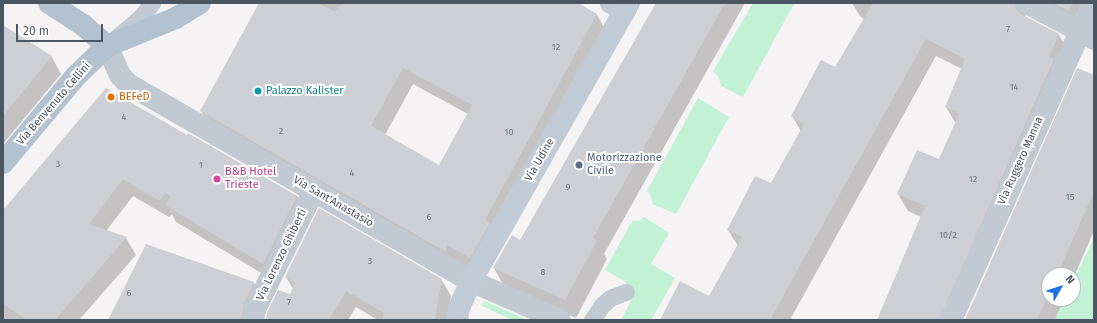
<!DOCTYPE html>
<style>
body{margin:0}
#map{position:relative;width:1097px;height:323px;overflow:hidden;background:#f5f3f3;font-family:"Fira Sans",sans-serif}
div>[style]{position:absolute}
.green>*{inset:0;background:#c3f1d5}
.shadow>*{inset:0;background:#0003}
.building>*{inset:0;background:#cdcfd5}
.service>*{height:17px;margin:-8.5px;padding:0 8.5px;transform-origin:8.5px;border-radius:8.5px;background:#c1cad2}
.minor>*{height:22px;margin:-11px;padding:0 11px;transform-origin:11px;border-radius:11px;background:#c1cad2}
.secondary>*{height:22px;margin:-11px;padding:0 11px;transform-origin:11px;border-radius:11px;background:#c1cbd6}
.primary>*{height:22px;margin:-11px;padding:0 11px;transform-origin:11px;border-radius:11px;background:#b3c2d1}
.dots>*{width:11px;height:11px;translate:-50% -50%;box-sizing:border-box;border:2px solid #fff;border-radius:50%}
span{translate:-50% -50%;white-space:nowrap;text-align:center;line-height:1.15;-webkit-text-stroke:4px #fff;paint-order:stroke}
.number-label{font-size:9px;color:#6b747e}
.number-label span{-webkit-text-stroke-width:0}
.culture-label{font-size:11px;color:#0d838f}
.left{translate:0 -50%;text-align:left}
.food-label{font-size:11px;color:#c56008}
.street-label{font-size:11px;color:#4a5661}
.service-label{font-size:11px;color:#4e5e75}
.hotel-label{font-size:11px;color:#b23c85}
.frame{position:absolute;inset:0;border:4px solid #4a5661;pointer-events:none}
.north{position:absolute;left:1041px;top:267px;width:40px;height:40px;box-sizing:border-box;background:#fff;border:1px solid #b7bbc0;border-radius:50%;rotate:51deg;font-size:11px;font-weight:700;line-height:16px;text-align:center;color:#4a5661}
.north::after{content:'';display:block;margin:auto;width:14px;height:18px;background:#1a73e8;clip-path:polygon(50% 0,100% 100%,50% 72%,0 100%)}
.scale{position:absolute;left:16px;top:24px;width:87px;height:18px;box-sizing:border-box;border:2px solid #4a5661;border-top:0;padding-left:5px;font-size:12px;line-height:14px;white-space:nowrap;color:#4a5661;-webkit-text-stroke:3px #fff;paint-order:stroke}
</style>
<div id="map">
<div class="green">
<i style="clip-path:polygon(753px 3px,794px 4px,743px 97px,721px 86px,719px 78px,713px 71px)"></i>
<i style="clip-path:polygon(698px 98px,729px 117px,676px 214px,653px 204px,651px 196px,647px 191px)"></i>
<i style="clip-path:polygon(644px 217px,669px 233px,651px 264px,675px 278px,651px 320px,621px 320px,631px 301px,626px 292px,626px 282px,605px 270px,632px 221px,639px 221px)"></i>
<i style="clip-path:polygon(1094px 238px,1094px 320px,1055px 320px,1065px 299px,1073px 299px,1073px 282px)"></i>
<i style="clip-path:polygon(484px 301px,527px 320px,513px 320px,482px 306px)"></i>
</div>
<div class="shadow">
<i style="clip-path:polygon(evenodd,260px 3px,576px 3px,597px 15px,606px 31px,480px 274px,211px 128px,201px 111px,260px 3px,413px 84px,468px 114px,440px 166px,385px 135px,413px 84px)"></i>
<i style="clip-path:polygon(657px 3px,745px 3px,604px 254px,607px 259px,576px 318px,504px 286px,494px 268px,520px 241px)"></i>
<i style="clip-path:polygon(852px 3px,1094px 3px,1084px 31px,1026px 15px,1025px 17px,1059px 35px,1069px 53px,955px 320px,878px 320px,921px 217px,908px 211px,898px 194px,939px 160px,956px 124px,946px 107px,962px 69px,936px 56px,791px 318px,794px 320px,661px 320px,709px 298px,738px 246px,728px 230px,771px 184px,801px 131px,792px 116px,835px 68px,864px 19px,860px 16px)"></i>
<i style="clip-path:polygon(3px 26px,52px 57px,61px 74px,3px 144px)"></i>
<i style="clip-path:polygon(1094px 76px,1094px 231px,1073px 279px,1073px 275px,1049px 275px,1049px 299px,1064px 299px,1055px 320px,966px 320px)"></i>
<i style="clip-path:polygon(187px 137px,297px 196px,306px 213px,273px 280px,176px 222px,172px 214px,169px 217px,133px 196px,106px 231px,126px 238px,136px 255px,79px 320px,3px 320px,3px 212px)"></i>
<i style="clip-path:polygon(146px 245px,254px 283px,263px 300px,253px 320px,109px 320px)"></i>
<i style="clip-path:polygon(286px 277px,441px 279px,451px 296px,447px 320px,378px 320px,356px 307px,348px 320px,266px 320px,290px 296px,293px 289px)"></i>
</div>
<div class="building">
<i style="clip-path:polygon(evenodd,259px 3px,318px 3px,335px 12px,341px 3px,578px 3px,597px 14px,485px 220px,490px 223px,470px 258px,447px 245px,446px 252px,200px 111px,259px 3px,403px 68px,472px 105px,439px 165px,371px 126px,403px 68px)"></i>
<i style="clip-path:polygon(656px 3px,725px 3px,593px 238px,597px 241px,565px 300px,493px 268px,512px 235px,520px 240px)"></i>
<i style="clip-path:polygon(873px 3px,1015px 3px,1016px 9px,1021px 14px,1059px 34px,1049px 57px,1054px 59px,939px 320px,877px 320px,925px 206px,897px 194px,917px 150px,939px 159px,959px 114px,945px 107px,965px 59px,926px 39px,770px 320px,660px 320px,680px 281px,709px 296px,742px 237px,727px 230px,755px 176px,771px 183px,804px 124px,791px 116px,821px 60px,835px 67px)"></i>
<i style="clip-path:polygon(1053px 3px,1073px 3px,1069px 11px)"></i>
<i style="clip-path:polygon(3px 25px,52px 56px,3px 116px)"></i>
<i style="clip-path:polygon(1077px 68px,1094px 75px,1094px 192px,1057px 275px,1049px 275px,1049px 294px,1037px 320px,965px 320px)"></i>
<i style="clip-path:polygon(106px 88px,187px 135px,188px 133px,297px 196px,263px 264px,165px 205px,170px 196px,166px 193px,159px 201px,123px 179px,89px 224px,127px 237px,55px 320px,27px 320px,3px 304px,3px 210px)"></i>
<i style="clip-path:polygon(319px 208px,442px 279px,435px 320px,382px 320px,384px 313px,346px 291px,329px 320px,266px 320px,267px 313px,278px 290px,290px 294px,295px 283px,285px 277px)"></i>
<i style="clip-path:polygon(146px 244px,254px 282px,244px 304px,241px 320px,108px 320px)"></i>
</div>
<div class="service">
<i style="left:116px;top:38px;width:31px;rotate:-40deg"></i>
<i style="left:140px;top:18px;width:19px;rotate:-51deg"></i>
<i style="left:592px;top:320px;width:18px;rotate:-56deg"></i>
<i style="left:602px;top:305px;width:11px;rotate:-41deg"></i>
<i style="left:610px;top:298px;width:17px;rotate:-21deg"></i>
</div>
<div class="minor">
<i style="left:611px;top:3px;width:16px;rotate:27deg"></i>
<i style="left:1027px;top:3px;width:76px;rotate:28.2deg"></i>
<i style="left:107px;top:46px;width:32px;rotate:66deg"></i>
<i style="left:120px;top:75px;width:12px;rotate:48deg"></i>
<i style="left:128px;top:84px;width:396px;rotate:29.9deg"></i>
<i style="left:471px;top:281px;width:97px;rotate:23.7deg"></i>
<i style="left:253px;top:320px;width:11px;rotate:-80deg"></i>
<i style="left:255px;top:309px;width:133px;rotate:-63.6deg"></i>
<i style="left:951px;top:320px;width:347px;rotate:-65.9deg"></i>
</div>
<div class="secondary">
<i style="left:457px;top:320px;width:12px;rotate:-81deg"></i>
<i style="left:459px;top:308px;width:30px;rotate:-66deg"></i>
<i style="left:471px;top:281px;width:320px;rotate:-60.4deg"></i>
</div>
<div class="primary">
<i style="left:49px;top:3px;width:40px;rotate:32.9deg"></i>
<i style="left:83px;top:25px;width:32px;rotate:41deg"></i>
<i style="left:3px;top:163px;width:114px;rotate:-50deg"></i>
<i style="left:76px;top:76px;width:43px;rotate:-44.1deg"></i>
<i style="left:107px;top:46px;width:74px;rotate:-22.1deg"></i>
<i style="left:176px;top:18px;width:28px;rotate:-32deg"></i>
</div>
<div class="dots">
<i style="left:258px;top:91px;background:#0f9aa8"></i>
<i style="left:111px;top:97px;background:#e8710a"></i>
<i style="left:579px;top:165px;background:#5c6f8a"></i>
<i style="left:217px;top:179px;background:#d1479c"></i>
</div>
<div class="number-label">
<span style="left:1008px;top:29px">7</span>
<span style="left:556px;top:47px">12</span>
<span style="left:1014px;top:87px">14</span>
<span style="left:124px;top:117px">4</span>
<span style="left:281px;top:131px">2</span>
<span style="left:509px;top:132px">10</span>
<span style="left:58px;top:164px">3</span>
<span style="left:201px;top:165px">1</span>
<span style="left:352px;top:173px">4</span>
<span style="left:973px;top:179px">12</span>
<span style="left:568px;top:187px">9</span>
<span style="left:1070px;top:197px">15</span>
<span style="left:429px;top:217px">6</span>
<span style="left:948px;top:235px">10/2</span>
<span style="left:370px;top:261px">3</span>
<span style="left:543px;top:272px">8</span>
<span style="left:129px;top:293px">6</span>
<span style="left:289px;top:302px">7</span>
</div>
<div class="culture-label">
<span class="left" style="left:266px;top:91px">Palazzo Kalister</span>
</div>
<div class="food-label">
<span class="left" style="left:119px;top:97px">BEFeD</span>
</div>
<div class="street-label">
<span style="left:54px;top:104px;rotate:-49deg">Via Benvenuto Cellini</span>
<span style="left:540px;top:160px;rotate:-60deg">Via Udine</span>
<span style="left:1021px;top:161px;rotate:-66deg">Via Ruggero Manna</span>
<span style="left:333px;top:202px;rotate:30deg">Via Sant'Anastasio</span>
<span style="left:282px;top:255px;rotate:-64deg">Via Lorenzo Ghiberti</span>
</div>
<div class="service-label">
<span class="left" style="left:587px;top:165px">Motorizzazione<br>Civile</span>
</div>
<div class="hotel-label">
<span class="left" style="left:225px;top:179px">B&amp;B Hotel<br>Trieste</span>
</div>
<div class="frame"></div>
<div class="north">N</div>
<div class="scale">20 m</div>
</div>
